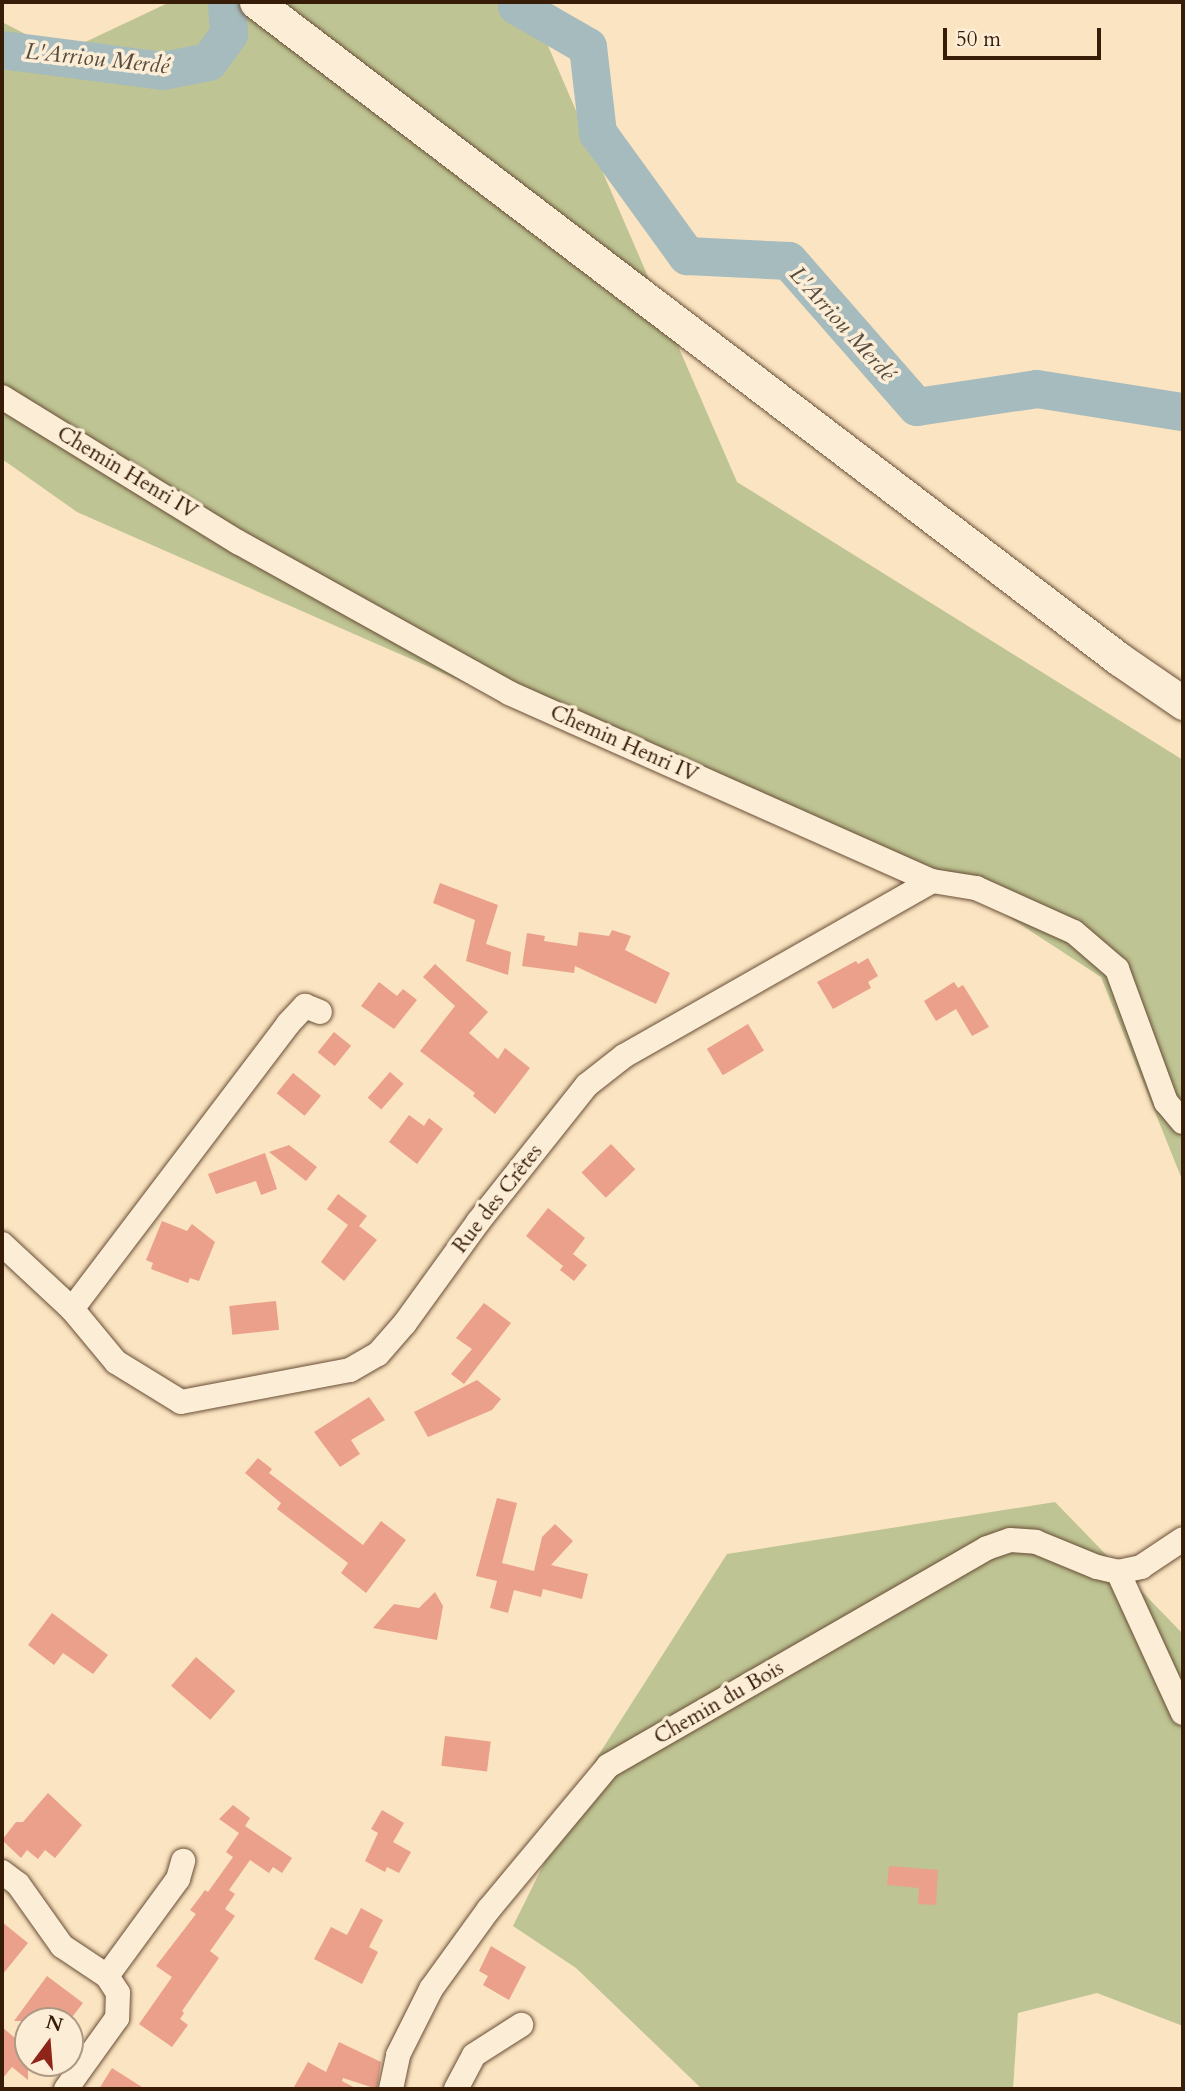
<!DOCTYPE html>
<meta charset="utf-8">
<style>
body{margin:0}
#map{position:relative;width:1185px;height:2091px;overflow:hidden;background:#fbe4c1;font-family:Cardo,serif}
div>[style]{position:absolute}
.green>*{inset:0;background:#bec493}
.river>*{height:38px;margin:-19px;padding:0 19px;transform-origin:19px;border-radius:19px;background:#a5bbbe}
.building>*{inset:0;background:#eaa08a;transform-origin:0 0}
.roads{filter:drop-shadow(0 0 2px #684e36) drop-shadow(0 0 2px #684e36)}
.street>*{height:24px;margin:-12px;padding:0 12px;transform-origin:12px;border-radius:12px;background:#fcedd7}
.secondary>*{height:33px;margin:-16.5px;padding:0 16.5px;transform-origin:16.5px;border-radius:16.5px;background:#fcedd7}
span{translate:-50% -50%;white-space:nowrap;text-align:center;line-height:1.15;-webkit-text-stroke:7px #fcedd7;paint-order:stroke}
.street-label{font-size:21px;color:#371c08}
.water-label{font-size:23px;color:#584c3f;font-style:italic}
.frame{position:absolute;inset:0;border:4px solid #371c08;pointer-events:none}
.north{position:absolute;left:14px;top:2007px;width:70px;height:70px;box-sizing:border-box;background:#fcedd7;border:2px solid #ad9984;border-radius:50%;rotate:16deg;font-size:19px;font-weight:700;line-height:28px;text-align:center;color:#371c08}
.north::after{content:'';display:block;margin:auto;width:24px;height:32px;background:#8f2418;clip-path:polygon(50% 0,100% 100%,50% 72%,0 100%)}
.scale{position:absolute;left:943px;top:28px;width:158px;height:32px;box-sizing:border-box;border:4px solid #371c08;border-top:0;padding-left:9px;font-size:21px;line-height:24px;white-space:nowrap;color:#371c08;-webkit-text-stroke:5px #fcedd7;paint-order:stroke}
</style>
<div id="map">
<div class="green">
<i style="clip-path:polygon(170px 2px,529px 2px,737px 482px,1183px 760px,1183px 1182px,1101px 977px,989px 904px,904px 876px,77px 512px,2px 459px,2px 22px,62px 53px)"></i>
<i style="clip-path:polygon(1055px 1502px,1183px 1634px,1183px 2026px,1097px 1993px,1018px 2013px,1013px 2089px,702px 2089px,576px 1968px,513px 1926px,596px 1759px,727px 1554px)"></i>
</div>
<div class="river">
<i style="left:517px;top:2px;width:4px;rotate:90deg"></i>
<i style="left:517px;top:6px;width:82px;rotate:30deg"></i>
<i style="left:588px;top:47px;width:87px;rotate:83.4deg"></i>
<i style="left:598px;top:133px;width:152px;rotate:54.1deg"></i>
<i style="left:687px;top:256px;width:102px;rotate:2.8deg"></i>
<i style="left:789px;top:261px;width:194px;rotate:48.8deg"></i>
<i style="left:917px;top:407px;width:121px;rotate:-8.5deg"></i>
<i style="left:1037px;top:389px;width:148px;rotate:9deg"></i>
<i style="left:2px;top:50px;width:162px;rotate:7.4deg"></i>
<i style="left:163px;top:71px;width:47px;rotate:-11.1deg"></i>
<i style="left:209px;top:62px;width:34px;rotate:-54deg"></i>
<i style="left:229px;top:34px;width:32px;rotate:-94deg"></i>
</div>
<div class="building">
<i style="clip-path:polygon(440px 883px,498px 905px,486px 944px,511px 952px,508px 975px,466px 961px,475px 920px,433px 903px)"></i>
<i style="clip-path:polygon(612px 930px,631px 936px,625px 950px,670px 973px,656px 1004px,575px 966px,574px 973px,522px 966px,527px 933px,545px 936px,544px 941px,577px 946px,579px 932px,609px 936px)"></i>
<i style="clip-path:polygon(868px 958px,878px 976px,868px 982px,871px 988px,833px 1009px,817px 982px,856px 961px,858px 964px)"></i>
<i style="clip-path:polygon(435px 964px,488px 1012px,469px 1033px,498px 1059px,505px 1048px,530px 1068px,495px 1114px,473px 1096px,475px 1093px,420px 1051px,455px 1006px,423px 977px)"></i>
<i style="clip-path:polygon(379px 982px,397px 996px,403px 989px,417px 1000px,394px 1029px,361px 1006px)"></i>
<i style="clip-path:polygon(954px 982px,958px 988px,963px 985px,989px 1027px,972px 1036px,956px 1009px,936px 1021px,924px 1001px)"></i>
<i style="left:748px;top:1024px;width:31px;height:48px;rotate:59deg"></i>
<i style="left:334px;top:1032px;width:22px;height:26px;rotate:39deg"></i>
<i style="left:390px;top:1072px;width:18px;height:34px;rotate:41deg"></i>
<i style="left:293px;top:1073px;width:36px;height:26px;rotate:39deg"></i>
<i style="clip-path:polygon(409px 1115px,424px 1126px,429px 1118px,443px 1129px,417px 1164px,389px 1142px)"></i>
<i style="left:611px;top:1144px;width:35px;height:41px;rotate:46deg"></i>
<i style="clip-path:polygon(289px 1145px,317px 1167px,306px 1181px,269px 1152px)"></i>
<i style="clip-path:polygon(265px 1153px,277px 1189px,261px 1195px,256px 1181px,216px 1194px,208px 1174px)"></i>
<i style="clip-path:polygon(338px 1194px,367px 1216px,359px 1226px,377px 1240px,344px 1281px,321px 1262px,348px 1225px,327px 1209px)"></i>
<i style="clip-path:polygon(548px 1208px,585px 1238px,573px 1254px,587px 1265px,574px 1281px,560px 1270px,563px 1266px,526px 1236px)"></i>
<i style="clip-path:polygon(162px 1221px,187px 1231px,192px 1224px,215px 1242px,199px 1281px,190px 1278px,188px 1283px,151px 1269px,153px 1263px,146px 1260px)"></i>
<i style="left:276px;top:1301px;width:29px;height:47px;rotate:84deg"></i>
<i style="clip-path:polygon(484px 1303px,511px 1323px,464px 1384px,451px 1374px,472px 1349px,456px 1338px)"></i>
<i style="clip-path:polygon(477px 1380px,501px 1399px,492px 1410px,428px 1437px,414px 1412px)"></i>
<i style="clip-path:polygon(369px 1397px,385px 1420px,351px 1440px,360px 1454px,340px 1467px,314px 1432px)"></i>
<i style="clip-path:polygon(258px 1458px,272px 1469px,269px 1473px,363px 1545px,381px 1521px,406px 1540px,366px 1593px,341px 1573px,348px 1563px,277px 1509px,281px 1503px,245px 1473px)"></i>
<i style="clip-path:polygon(497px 1498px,517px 1503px,502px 1563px,534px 1571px,542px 1537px,555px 1524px,573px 1541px,551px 1565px,588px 1574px,582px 1599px,543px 1589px,541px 1597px,514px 1590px,508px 1613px,490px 1608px,497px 1581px,476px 1576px)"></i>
<i style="clip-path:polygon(435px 1592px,443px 1606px,437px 1640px,373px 1628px,394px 1604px,419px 1608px)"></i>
<i style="clip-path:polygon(52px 1613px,108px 1655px,93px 1674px,63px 1653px,54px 1665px,28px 1645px)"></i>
<i style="left:196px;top:1657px;width:52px;height:38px;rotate:41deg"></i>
<i style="left:445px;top:1736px;width:46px;height:30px;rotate:7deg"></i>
<i style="clip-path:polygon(48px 1793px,82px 1825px,55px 1858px,45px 1850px,38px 1859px,27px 1850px,21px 1858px,2px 1840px,16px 1822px,23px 1822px)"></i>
<i style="clip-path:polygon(233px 1805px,250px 1818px,245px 1826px,292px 1858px,282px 1873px,273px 1867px,269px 1873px,250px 1860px,229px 1890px,235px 1894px,225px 1909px,235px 1916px,210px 1951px,219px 1958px,182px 2011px,184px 2013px,180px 2019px,188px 2025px,172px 2047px,139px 2024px,172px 1977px,156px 1966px,196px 1914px,190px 1910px,200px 1897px,205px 1890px,208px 1892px,233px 1857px,226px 1852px,239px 1833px,219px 1819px)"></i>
<i style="clip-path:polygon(382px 1810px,404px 1823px,393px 1842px,411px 1852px,399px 1873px,387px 1867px,385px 1872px,365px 1861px,378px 1833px,371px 1829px)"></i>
<i style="clip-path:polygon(889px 1866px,938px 1870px,936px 1905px,918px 1904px,919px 1888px,887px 1885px)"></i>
<i style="clip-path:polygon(361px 1908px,383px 1920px,369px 1947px,378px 1952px,362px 1984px,314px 1959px,331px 1927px,347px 1935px)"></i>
<i style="clip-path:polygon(2px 1922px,28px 1943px,2px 1975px)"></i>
<i style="clip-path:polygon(491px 1946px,526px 1967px,509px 2000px,483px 1985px,488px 1976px,479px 1971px)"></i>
<i style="clip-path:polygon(47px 1976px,83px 2003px,69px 2021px,14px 2021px)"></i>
<i style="clip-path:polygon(2px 2027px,28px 2049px,28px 2080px,12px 2067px,2px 2079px)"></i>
<i style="clip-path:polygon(339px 2042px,381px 2062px,377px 2089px,343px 2078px,342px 2081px,357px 2089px,293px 2089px,308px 2062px,326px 2072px)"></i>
<i style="clip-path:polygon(112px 2068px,145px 2089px,99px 2089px)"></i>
</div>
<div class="roads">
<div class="street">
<i style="left:2px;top:397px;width:277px;rotate:31.6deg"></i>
<i style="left:238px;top:542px;width:310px;rotate:29.1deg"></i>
<i style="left:509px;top:693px;width:463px;rotate:24deg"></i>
<i style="left:932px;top:881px;width:45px;rotate:9deg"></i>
<i style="left:976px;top:888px;width:107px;rotate:24.2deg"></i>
<i style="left:1074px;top:932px;width:57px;rotate:40.7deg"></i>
<i style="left:1117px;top:969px;width:142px;rotate:69.8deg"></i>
<i style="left:1166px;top:1102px;width:26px;rotate:50deg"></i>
<i style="left:2px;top:1244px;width:96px;rotate:42.9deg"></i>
<i style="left:72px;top:1309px;width:69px;rotate:50.3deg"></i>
<i style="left:116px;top:1362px;width:76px;rotate:31.6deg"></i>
<i style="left:181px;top:1402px;width:172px;rotate:-10.7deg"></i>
<i style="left:350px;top:1370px;width:32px;rotate:-30deg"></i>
<i style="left:378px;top:1354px;width:41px;rotate:-48.9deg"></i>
<i style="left:405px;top:1323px;width:125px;rotate:-54.1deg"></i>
<i style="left:478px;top:1222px;width:175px;rotate:-51.5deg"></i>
<i style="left:587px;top:1085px;width:47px;rotate:-38.1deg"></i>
<i style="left:624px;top:1056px;width:354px;rotate:-29.6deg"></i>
<i style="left:72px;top:1309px;width:358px;rotate:-52.8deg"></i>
<i style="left:288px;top:1024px;width:25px;rotate:-47deg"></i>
<i style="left:305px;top:1006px;width:16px;rotate:22deg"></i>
<i style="left:1118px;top:1572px;width:155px;rotate:65.3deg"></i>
<i style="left:2px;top:1872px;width:20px;rotate:37deg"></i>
<i style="left:18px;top:1884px;width:76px;rotate:54.6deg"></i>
<i style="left:62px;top:1946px;width:54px;rotate:33.7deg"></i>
<i style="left:107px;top:1976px;width:20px;rotate:57deg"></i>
<i style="left:118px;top:1993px;width:25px;rotate:92deg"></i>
<i style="left:117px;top:2018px;width:87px;rotate:125.7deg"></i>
<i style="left:107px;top:1976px;width:120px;rotate:-53.8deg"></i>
<i style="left:178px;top:1879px;width:19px;rotate:-74deg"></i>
<i style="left:391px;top:2089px;width:35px;rotate:-78deg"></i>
<i style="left:398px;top:2055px;width:74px;rotate:-63.4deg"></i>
<i style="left:431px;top:1989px;width:99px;rotate:-54.1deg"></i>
<i style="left:489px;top:1909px;width:186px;rotate:-50.2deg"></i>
<i style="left:608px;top:1766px;width:437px;rotate:-29.9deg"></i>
<i style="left:987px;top:1548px;width:24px;rotate:-19deg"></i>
<i style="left:1010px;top:1540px;width:26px;rotate:4deg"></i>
<i style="left:1036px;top:1542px;width:66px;rotate:22.3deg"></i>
<i style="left:1097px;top:1567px;width:22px;rotate:13deg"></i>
<i style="left:1118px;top:1572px;width:24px;rotate:-12deg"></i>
<i style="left:1141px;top:1567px;width:50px;rotate:-33.7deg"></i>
<i style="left:456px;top:2089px;width:38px;rotate:-62deg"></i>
<i style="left:474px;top:2055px;width:56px;rotate:-32.6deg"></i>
</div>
<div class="secondary">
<i style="left:256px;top:2px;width:1085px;rotate:37.28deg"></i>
<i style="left:1119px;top:659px;width:78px;rotate:34.5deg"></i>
</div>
</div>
<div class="street-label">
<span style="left:127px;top:473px;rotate:31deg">Chemin Henri IV</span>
<span style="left:624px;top:744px;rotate:24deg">Chemin Henri IV</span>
<span style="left:498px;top:1199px;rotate:-52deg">Rue des Crêtes</span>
<span style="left:719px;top:1703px;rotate:-30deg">Chemin du Bois</span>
</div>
<div class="water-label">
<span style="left:97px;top:59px;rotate:6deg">L'Arriou Merdé</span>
<span style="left:842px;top:324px;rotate:48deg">L'Arriou Merdé</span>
</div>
<div class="frame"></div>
<div class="north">N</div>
<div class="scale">50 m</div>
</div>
